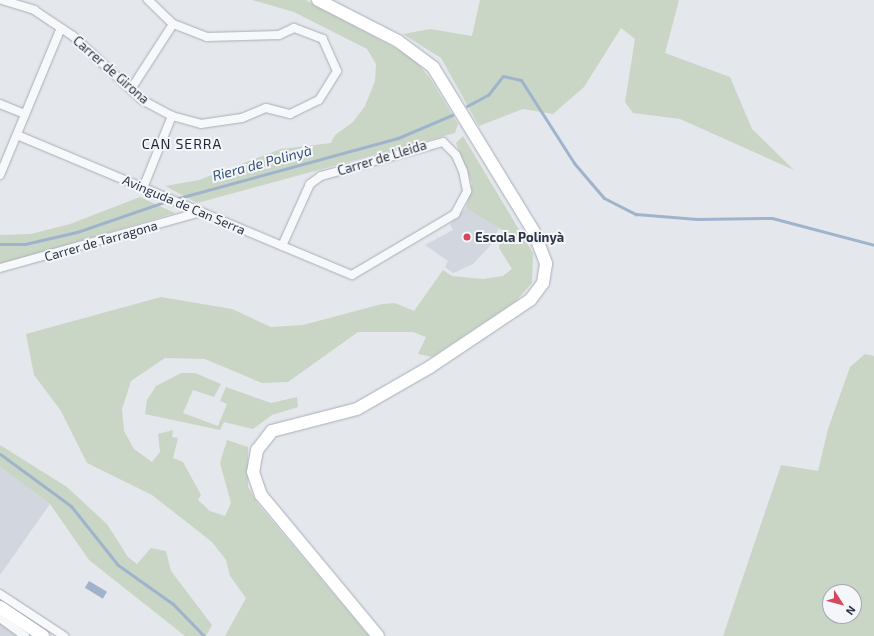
<!DOCTYPE html>
<meta charset="utf-8">
<style>
body{margin:0}
#map{position:relative;width:874px;height:636px;overflow:hidden;background:#e4e7ec;font-family:"Exo 2",sans-serif}
div>[style]{position:absolute}
.built>*{inset:0;background:#d2d6de}
.green>*{inset:0;background:#c9d6c5}
.water>*{inset:0;background:#9fb4cc;transform-origin:0 0}
.stream>*{height:3px;margin:-1.5px;padding:0 1.5px;transform-origin:1.5px;border-radius:1.5px;background:#9fb4cc}
.roads{filter:drop-shadow(0 0 1px #a9aeb7) drop-shadow(0 0 1px #a9aeb7)}
.street>*{height:8px;margin:-4px;padding:0 4px;transform-origin:4px;border-radius:4px;background:#f7f8fa}
.secondary>*{height:12px;margin:-6px;padding:0 6px;transform-origin:6px;border-radius:6px;background:#fff}
.dots>*{width:11px;height:11px;translate:-50% -50%;box-sizing:border-box;border:2px solid #f4f6f9;border-radius:50%}
span{translate:-50% -50%;white-space:nowrap;text-align:center;line-height:1.15;-webkit-text-stroke:4px #f4f6f9;paint-order:stroke}
.street-label{font-size:13px;color:#2b3445}
.poi-label{font-size:13px;color:#2b3445;font-weight:700}
.left{translate:0 -50%;text-align:left}
.neighbourhood-label{font-size:14px;color:#1d2536;letter-spacing:1px}
.water-label{font-size:14px;color:#34527a;font-style:italic}
.north{position:absolute;left:822px;top:584px;width:40px;height:40px;box-sizing:border-box;background:#f4f6f9;border:1px solid #a4a8b1;border-radius:50%;rotate:126deg;font-size:11px;font-weight:700;line-height:16px;text-align:center;color:#2b3445}
.north::after{content:'';display:block;margin:auto;width:14px;height:18px;background:#d1495b;clip-path:polygon(50% 0,100% 100%,50% 72%,0 100%)}
</style>
<div id="map">
<div class="built">
<i style="clip-path:polygon(466px 208px,499px 228px,490px 246px,473px 264px,453px 273px,445px 267px,448px 261px,425px 245px,453px 230px,450px 224px)"></i>
<i style="clip-path:polygon(0 467px,50px 504px,0 575px)"></i>
<i style="clip-path:polygon(0 604px,45px 636px,0 636px)"></i>
</div>
<div class="green">
<i style="clip-path:polygon(252px 0,306px 0,412px 57px,430px 78px,458px 124px,455px 133px,197px 203px,165px 186px,199px 180px,281px 149px,331px 143px,335px 135px,353px 122px,365px 106px,375px 81px,376px 64px,367px 49px,294px 12px)"></i>
<i style="clip-path:polygon(480px 0,679px 0,665px 53px,730px 77px,752px 129px,794px 170px,680px 119px,633px 113px,625px 102px,635px 39px,621px 28px,584px 87px,553px 114px,523px 109px,479px 126px,441px 58px,403px 34px,430px 29px,472px 36px)"></i>
<i style="clip-path:polygon(463px 136px,533px 253px,532px 283px,516px 301px,432px 357px,418px 354px,426px 337px,413px 332px,358px 332px,288px 382px,262px 383px,205px 359px,165px 358px,131px 381px,122px 409px,124px 431px,134px 449px,152px 462px,160px 452px,158px 434px,173px 430px,172px 437px,178px 438px,173px 458px,183px 462px,201px 495px,198px 500px,210px 511px,225px 516px,231px 503px,220px 463px,227px 440px,248px 447px,248px 487px,258px 504px,369px 636px,225px 636px,246px 598px,230px 576px,226px 560px,212px 542px,152px 495px,87px 463px,61px 411px,34px 375px,26px 334px,161px 297px,232px 309px,271px 327px,303px 325px,382px 304px,395px 303px,414px 311px,443px 270px,452px 276px,483px 279px,503px 276px,512px 269px,499px 248px,502px 230px,466px 208px,472px 184px,456px 143px)"></i>
<i style="clip-path:polygon(140px 197px,175px 213px,0 264px,0 235px,31px 234px,70px 224px)"></i>
<i style="clip-path:polygon(evenodd,865px 354px,874px 356px,874px 636px,723px 636px,781px 465px,818px 471px,828px 429px,850px 367px,865px 354px,830px 592px,854px 592px,854px 616px,830px 616px,830px 592px)"></i>
<i style="clip-path:polygon(181px 373px,195px 373px,221px 384px,214px 397px,193px 390px,183px 413px,218px 426px,227px 404px,220px 401px,226px 387px,271px 403px,297px 397px,298px 407px,272px 415px,253px 429px,224px 422px,220px 430px,145px 414px,147px 400px,156px 386px)"></i>
<i style="clip-path:polygon(0 445px,67px 487px,107px 524px,128px 557px,137px 564px,151px 548px,166px 551px,171px 571px,212px 625px,206px 636px,185px 636px,89px 560px,50px 504px,0 467px)"></i>
</div>
<div class="water">
<i style="left:89px;top:581px;width:21px;height:8px;rotate:31deg"></i>
</div>
<div class="stream">
<i style="left:467px;top:106px;width:24px;rotate:-28deg"></i>
<i style="left:488px;top:95px;width:24px;rotate:-52deg"></i>
<i style="left:503px;top:76px;width:18px;rotate:13deg"></i>
<i style="left:521px;top:80px;width:98px;rotate:57.4deg"></i>
<i style="left:574px;top:163px;width:46px;rotate:49.4deg"></i>
<i style="left:604px;top:198px;width:36px;rotate:27deg"></i>
<i style="left:636px;top:214px;width:61px;rotate:4.7deg"></i>
<i style="left:697px;top:219px;width:75px;rotate:-0.8deg"></i>
<i style="left:772px;top:218px;width:106px;rotate:14.8deg"></i>
<i style="left:175px;top:199px;width:231px;rotate:-15.3deg"></i>
<i style="left:398px;top:138px;width:59px;rotate:-23.1deg"></i>
<i style="left:0;top:244px;width:25px"></i>
<i style="left:25px;top:244px;width:53px;rotate:-13deg"></i>
<i style="left:77px;top:232px;width:98px;rotate:-19deg"></i>
<i style="left:0;top:454px;width:88px;rotate:36.2deg"></i>
<i style="left:71px;top:506px;width:75px;rotate:51.5deg"></i>
<i style="left:118px;top:565px;width:67px;rotate:35.3deg"></i>
<i style="left:173px;top:604px;width:45px;rotate:45.9deg"></i>
</div>
<div class="roads">
<div class="street">
<i style="left:2px;top:0;width:34px;rotate:17deg"></i>
<i style="left:34px;top:10px;width:47px;rotate:33.7deg"></i>
<i style="left:73px;top:36px;width:94px;rotate:42.8deg"></i>
<i style="left:142px;top:100px;width:34px;rotate:28deg"></i>
<i style="left:172px;top:116px;width:30px;rotate:15deg"></i>
<i style="left:201px;top:124px;width:41px;rotate:-8.3deg"></i>
<i style="left:242px;top:118px;width:26px;rotate:-23deg"></i>
<i style="left:266px;top:108px;width:25px;rotate:14deg"></i>
<i style="left:290px;top:114px;width:32px;rotate:-26deg"></i>
<i style="left:319px;top:100px;width:34px;rotate:-58deg"></i>
<i style="left:337px;top:71px;width:35px;rotate:-114deg"></i>
<i style="left:323px;top:39px;width:31px;rotate:-159deg"></i>
<i style="left:294px;top:28px;width:17px;rotate:155deg"></i>
<i style="left:279px;top:35px;width:72px;rotate:178.4deg"></i>
<i style="left:207px;top:37px;width:36px;rotate:-159deg"></i>
<i style="left:173px;top:24px;width:35px;rotate:-136deg"></i>
<i style="left:131px;top:89px;width:77px;rotate:-57.1deg"></i>
<i style="left:0;top:104px;width:27px;rotate:22deg"></i>
<i style="left:17px;top:135px;width:363px;rotate:22.7deg"></i>
<i style="left:352px;top:275px;width:120px;rotate:-30.6deg"></i>
<i style="left:455px;top:214px;width:26px;rotate:-62deg"></i>
<i style="left:467px;top:191px;width:20px;rotate:-101deg"></i>
<i style="left:463px;top:171px;width:17px;rotate:-114deg"></i>
<i style="left:456px;top:155px;width:18px;rotate:-135deg"></i>
<i style="left:443px;top:142px;width:127px;rotate:164.4deg"></i>
<i style="left:321px;top:176px;width:14px;rotate:144deg"></i>
<i style="left:310px;top:184px;width:68px;rotate:114.3deg"></i>
<i style="left:0;top:175px;width:159px;rotate:-67.5deg"></i>
<i style="left:143px;top:188px;width:78px;rotate:-68.1deg"></i>
<i style="left:0;top:268px;width:209px;rotate:-15.6deg"></i>
<i style="left:0;top:594px;width:77px;rotate:33.3deg"></i>
<i style="left:0;top:618px;width:31px;rotate:36deg"></i>
</div>
<div class="secondary">
<i style="left:318px;top:0;width:90px;rotate:27.1deg"></i>
<i style="left:398px;top:41px;width:44px;rotate:36.6deg"></i>
<i style="left:433px;top:67px;width:193px;rotate:58.5deg"></i>
<i style="left:534px;top:232px;width:34px;rotate:69deg"></i>
<i style="left:546px;top:264px;width:19px;rotate:99deg"></i>
<i style="left:543px;top:283px;width:21px;rotate:127deg"></i>
<i style="left:530px;top:300px;width:120px;rotate:146.2deg"></i>
<i style="left:430px;top:367px;width:84px;rotate:150.1deg"></i>
<i style="left:357px;top:409px;width:88px;rotate:165.5deg"></i>
<i style="left:272px;top:431px;width:24px;rotate:128deg"></i>
<i style="left:257px;top:450px;width:22px;rotate:100deg"></i>
<i style="left:253px;top:472px;width:24px;rotate:71deg"></i>
<i style="left:261px;top:495px;width:183px;rotate:50.3deg"></i>
<i style="left:0;top:607px;width:52px;rotate:34deg"></i>
</div>
</div>
<div class="dots">
<i style="left:467px;top:237px;background:#d1495b"></i>
</div>
<div class="street-label">
<span style="left:111px;top:70px;rotate:41deg">Carrer de Girona</span>
<span style="left:382px;top:158px;rotate:-17deg">Carrer de Lleida</span>
<span style="left:184px;top:205px;rotate:23deg">Avinguda de Can Serra</span>
<span style="left:101px;top:241px;rotate:-16deg">Carrer de Tarragona</span>
</div>
<div class="poi-label">
<span class="left" style="left:475px;top:237px">Escola Polinyà</span>
</div>
<div class="neighbourhood-label">
<span style="left:182px;top:144px">CAN SERRA</span>
</div>
<div class="water-label">
<span style="left:262px;top:163px;rotate:-15deg">Riera de Polinyà</span>
</div>
<div class="north">N</div>
</div>
